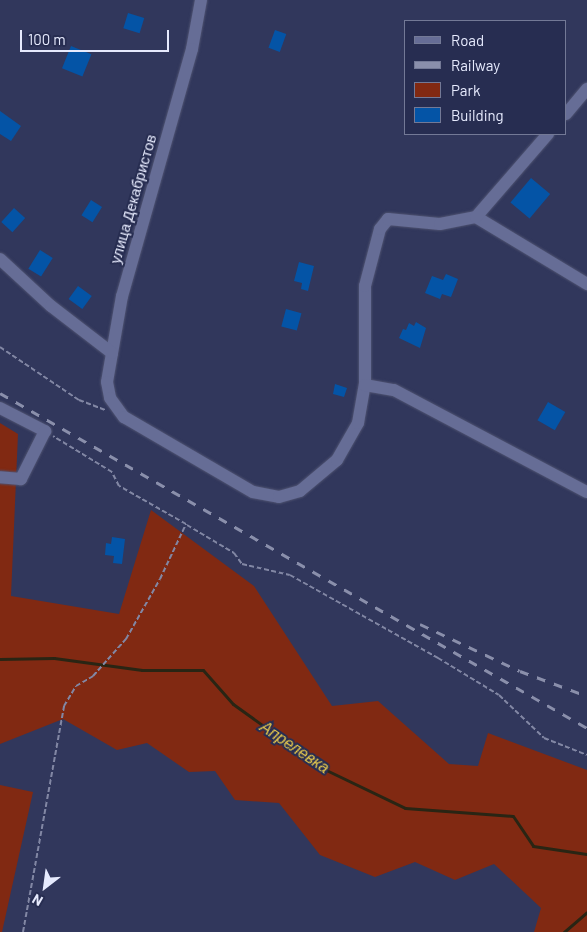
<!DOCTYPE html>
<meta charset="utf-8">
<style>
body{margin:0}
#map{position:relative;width:587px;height:932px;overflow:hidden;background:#31375c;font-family:Barlow,sans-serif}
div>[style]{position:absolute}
.green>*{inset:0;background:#812912}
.stream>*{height:3px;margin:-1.5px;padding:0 1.5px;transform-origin:1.5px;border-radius:1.5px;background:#292514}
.building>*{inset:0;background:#0454a6;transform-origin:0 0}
.path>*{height:2px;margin-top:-1px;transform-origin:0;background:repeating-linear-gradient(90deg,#8287a4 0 5px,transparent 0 7.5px)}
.roads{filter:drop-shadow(0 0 1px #4f5371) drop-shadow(0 0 1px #4f5371)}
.minor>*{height:12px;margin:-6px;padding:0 6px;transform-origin:6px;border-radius:6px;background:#666d96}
.rail>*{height:3px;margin-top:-1.5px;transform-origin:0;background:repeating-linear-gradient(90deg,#8a8fab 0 9px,transparent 0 18px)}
span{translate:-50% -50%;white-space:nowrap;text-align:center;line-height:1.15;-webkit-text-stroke:4px #272d51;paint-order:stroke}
.street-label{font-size:15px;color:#e6eafd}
.water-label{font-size:16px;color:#e7c94e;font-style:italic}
.legend{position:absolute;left:404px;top:20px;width:162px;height:115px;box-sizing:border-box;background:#272d51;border:1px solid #737996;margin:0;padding:6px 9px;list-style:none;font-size:15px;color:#e6eafd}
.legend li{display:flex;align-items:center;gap:10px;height:25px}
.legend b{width:25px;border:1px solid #737996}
.north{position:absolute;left:20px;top:862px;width:50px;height:50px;-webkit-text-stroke:4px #272d51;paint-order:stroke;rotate:210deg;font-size:14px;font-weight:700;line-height:20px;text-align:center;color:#e6eafd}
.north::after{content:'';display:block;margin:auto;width:18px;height:22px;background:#e6eafd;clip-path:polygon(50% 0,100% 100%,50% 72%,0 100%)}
.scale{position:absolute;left:20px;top:30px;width:149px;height:22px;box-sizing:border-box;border:2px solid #e6eafd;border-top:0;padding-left:6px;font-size:15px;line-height:18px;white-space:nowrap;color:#e6eafd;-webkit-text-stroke:4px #272d51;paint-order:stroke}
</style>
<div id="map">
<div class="green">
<i style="clip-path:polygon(0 423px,18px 434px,11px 596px,119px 614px,151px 510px,254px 586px,332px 706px,378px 701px,449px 764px,478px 766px,488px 733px,587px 770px,587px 932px,534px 932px,541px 908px,494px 864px,455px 880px,415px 862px,375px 877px,320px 855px,279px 803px,235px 800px,215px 771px,189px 772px,147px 743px,117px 750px,63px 719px,0 744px)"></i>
<i style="clip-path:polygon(0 785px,33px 792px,2px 932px,0 932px)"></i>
</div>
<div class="stream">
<i style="left:0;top:659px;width:54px;rotate:-1.1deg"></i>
<i style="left:54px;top:658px;width:89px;rotate:7.8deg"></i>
<i style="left:142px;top:670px;width:61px"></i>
<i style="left:203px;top:670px;width:45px;rotate:48.6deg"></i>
<i style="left:233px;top:704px;width:110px;rotate:35.7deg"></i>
<i style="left:322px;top:768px;width:92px;rotate:25.7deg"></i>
<i style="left:405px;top:808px;width:108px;rotate:4.2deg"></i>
<i style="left:513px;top:816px;width:36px;rotate:56deg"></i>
<i style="left:533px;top:846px;width:55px;rotate:8.4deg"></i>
<i style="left:564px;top:932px;width:30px;rotate:-41deg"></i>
</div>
<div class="building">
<i style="left:128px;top:13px;width:17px;height:16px;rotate:17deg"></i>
<i style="left:275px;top:30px;width:12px;height:19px;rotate:20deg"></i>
<i style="left:71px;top:46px;width:22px;height:24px;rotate:22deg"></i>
<i style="clip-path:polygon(0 111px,21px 126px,11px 141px,0 134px)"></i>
<i style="left:531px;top:178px;width:25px;height:32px;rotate:40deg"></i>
<i style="left:91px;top:200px;width:13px;height:18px;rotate:32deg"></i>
<i style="left:14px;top:208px;width:15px;height:19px;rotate:42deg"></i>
<i style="left:40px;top:250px;width:15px;height:22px;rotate:32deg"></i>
<i style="clip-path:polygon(299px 262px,314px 266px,308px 291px,301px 289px,302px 283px,294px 281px)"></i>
<i style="clip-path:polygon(446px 274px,458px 279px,451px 297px,442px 294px,440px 299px,425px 293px,432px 276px,443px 280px)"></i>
<i style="left:78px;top:286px;width:17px;height:16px;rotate:36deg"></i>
<i style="left:286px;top:309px;width:16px;height:18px;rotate:15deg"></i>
<i style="clip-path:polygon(416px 322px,426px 328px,420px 348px,399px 338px,403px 329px,406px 330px,409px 323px,414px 326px)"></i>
<i style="clip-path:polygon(335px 384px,347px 388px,344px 397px,333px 394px)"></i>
<i style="left:548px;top:402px;width:20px;height:21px;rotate:30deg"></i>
<i style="clip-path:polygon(112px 537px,125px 539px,122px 564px,113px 563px,114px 556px,105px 555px,106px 543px,111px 544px)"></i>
</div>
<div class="path">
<i style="left:0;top:347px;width:95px;rotate:33.9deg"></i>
<i style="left:79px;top:400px;width:28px;rotate:21deg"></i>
<i style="left:187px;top:525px;width:55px;rotate:30.8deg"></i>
<i style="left:234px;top:553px;width:14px;rotate:54deg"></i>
<i style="left:242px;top:564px;width:49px;rotate:12.9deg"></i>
<i style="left:290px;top:575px;width:170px;rotate:29.3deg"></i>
<i style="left:438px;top:658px;width:71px;rotate:31.2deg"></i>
<i style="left:499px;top:695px;width:62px;rotate:43.7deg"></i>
<i style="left:544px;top:738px;width:46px;rotate:21.6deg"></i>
<i style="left:23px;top:932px;width:230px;rotate:-79.7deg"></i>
<i style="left:64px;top:706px;width:23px;rotate:-59deg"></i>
<i style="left:76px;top:686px;width:20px;rotate:-30deg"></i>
<i style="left:93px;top:676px;width:50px;rotate:-48.3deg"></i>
<i style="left:126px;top:639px;width:69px;rotate:-60.5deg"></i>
<i style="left:160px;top:579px;width:61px;rotate:-64.7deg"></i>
<i style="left:186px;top:524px;width:77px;rotate:-150.4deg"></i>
<i style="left:119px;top:486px;width:16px;rotate:-117deg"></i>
<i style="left:112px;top:472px;width:69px;rotate:-148.6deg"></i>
</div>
<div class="roads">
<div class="minor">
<i style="left:201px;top:0;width:50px;rotate:100.4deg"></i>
<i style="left:192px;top:49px;width:257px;rotate:105.8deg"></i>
<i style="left:122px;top:296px;width:87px;rotate:99.9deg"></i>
<i style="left:107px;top:382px;width:16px;rotate:79deg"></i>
<i style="left:110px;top:398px;width:24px;rotate:54deg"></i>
<i style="left:124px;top:417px;width:149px;rotate:30.2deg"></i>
<i style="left:253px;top:492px;width:26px;rotate:11deg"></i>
<i style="left:279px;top:497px;width:22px;rotate:-16deg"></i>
<i style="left:300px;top:491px;width:48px;rotate:-40deg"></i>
<i style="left:337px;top:460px;width:43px;rotate:-60.4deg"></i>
<i style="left:358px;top:423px;width:39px;rotate:-80deg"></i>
<i style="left:365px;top:385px;width:99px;rotate:-90deg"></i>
<i style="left:365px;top:286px;width:59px;rotate:-75.3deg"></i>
<i style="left:380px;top:229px;width:13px;rotate:-51deg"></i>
<i style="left:388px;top:219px;width:52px;rotate:5.5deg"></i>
<i style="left:440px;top:224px;width:37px;rotate:-11deg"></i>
<i style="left:476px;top:217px;width:130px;rotate:31.1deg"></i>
<i style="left:566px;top:114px;width:33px;rotate:-50deg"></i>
<i style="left:476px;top:217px;width:110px;rotate:-49.1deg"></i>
<i style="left:0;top:259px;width:69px;rotate:42.7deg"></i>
<i style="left:51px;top:306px;width:77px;rotate:37.6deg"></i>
<i style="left:365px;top:385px;width:29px;rotate:10deg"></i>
<i style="left:394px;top:390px;width:218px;rotate:27.9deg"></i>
<i style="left:0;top:408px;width:51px;rotate:27.1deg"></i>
<i style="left:45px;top:431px;width:54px;rotate:116.6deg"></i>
<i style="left:21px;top:479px;width:21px;rotate:-175deg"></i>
</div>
</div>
<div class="rail">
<i style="left:0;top:393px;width:676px;rotate:29.71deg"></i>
<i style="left:420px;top:624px;width:110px;rotate:25.2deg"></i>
<i style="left:520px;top:671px;width:72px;rotate:20.5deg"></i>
</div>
<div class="street-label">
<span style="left:133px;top:199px;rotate:-74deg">улица Декабристов</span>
</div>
<div class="water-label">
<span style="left:295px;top:747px;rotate:34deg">Апрелевка</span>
</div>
<ul class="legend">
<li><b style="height:6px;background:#666d96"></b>Road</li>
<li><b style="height:6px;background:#8a8fab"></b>Railway</li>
<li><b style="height:14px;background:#812912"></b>Park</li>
<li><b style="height:14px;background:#0454a6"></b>Building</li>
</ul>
<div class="north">N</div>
<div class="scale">100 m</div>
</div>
